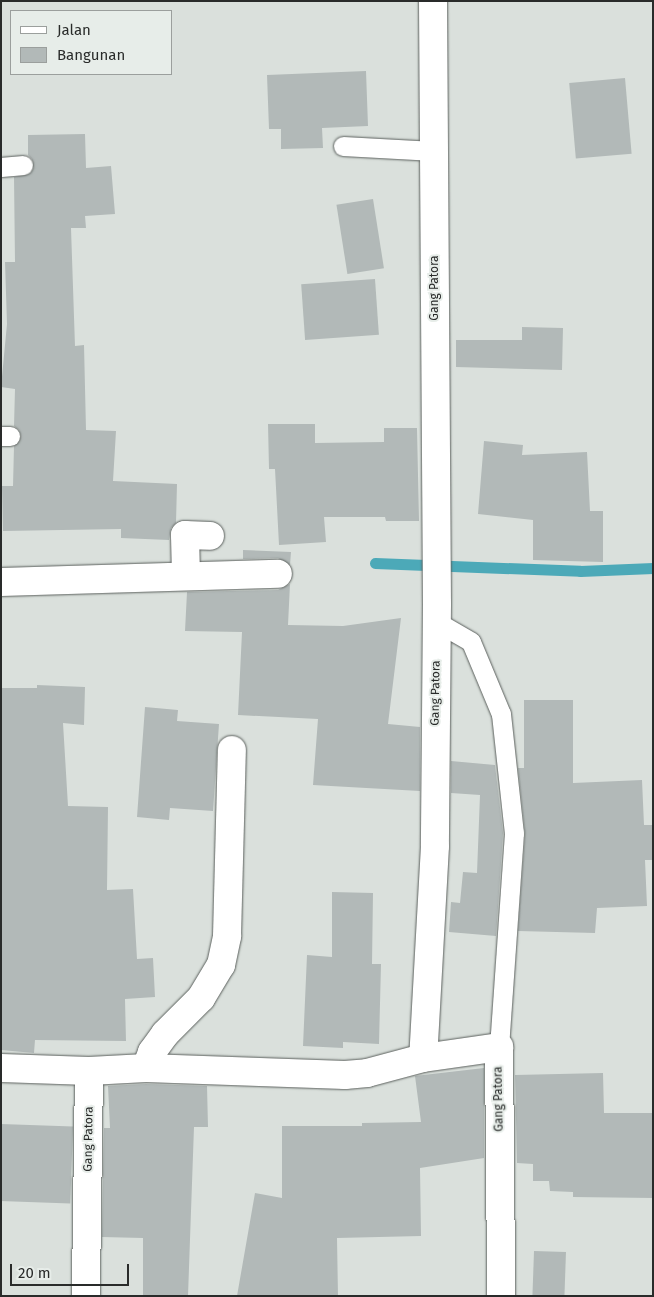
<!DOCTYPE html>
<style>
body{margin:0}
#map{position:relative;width:654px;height:1297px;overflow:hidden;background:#dae0dc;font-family:"Fira Sans",sans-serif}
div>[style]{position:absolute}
.stream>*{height:11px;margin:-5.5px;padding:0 5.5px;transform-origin:5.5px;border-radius:5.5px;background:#4ca9b8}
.building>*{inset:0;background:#b2b9b8;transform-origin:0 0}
.roads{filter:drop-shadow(0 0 1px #5b605d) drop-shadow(0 0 1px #5b605d)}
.service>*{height:19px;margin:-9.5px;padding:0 9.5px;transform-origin:9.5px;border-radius:9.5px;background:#fff}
.minor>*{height:28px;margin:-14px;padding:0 14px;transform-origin:14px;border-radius:14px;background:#fff}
span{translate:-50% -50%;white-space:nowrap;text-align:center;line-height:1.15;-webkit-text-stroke:4px #e7ede9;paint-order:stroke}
.street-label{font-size:12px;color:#292b2a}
.frame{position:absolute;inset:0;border:2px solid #292b2a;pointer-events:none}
.legend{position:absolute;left:10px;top:10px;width:162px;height:65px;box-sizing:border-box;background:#e7ede9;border:1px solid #9b9f9d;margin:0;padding:6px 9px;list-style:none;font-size:15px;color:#292b2a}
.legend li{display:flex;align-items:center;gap:10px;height:25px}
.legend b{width:25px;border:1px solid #9b9f9d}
.scale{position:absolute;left:10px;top:1264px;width:119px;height:22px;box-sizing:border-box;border:2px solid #292b2a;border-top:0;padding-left:6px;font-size:15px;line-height:18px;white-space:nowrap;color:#292b2a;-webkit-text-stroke:4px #e7ede9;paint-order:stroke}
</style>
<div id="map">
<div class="stream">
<i style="left:375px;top:563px;width:205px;rotate:2.2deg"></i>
<i style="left:580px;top:571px;width:73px;rotate:-2.4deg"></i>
</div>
<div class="building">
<i style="clip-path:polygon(366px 71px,368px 126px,322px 128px,323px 148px,281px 149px,281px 129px,269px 129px,267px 75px)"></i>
<i style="left:625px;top:78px;width:76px;height:56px;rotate:85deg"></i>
<i style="clip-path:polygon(85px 134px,86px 168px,111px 166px,115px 214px,85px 216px,86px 228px,71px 228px,75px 346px,84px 345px,86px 430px,116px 431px,113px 481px,177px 484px,176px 523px,171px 528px,169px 540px,121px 538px,121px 529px,3px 531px,2px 486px,13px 486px,14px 446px,19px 442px,21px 436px,19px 430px,14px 426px,15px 389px,1px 387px,7px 324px,5px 262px,15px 262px,14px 177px,29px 174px,33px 169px,32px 159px,28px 155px,28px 135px)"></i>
<i style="left:373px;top:199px;width:70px;height:37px;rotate:81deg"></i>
<i style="left:375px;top:279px;width:56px;height:74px;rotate:86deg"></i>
<i style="clip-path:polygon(522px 327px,563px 328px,562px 370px,456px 367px,456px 340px,522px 340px)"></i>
<i style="clip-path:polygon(268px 424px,315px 424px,315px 443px,384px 442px,384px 428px,417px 428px,419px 521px,386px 521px,385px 517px,324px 517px,326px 542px,279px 545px,275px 469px,269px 469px)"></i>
<i style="clip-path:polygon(484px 441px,523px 445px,522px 455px,587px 452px,590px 511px,603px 511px,603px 562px,533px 560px,533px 520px,478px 514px)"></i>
<i style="clip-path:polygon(243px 550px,291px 552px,290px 565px,278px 558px,243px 559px)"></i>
<i style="clip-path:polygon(290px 584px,288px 625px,343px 626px,401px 618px,388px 724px,420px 727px,420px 791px,313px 785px,318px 719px,238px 715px,242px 632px,185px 631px,187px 592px,278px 590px)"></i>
<i style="clip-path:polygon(37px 685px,85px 687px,84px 725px,63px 723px,68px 806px,108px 807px,107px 890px,133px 889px,137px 959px,153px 958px,155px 997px,125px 999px,126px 1041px,35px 1040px,34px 1053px,1px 1050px,1px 688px,37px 688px)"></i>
<i style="clip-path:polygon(524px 700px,573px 700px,573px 783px,642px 780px,644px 825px,653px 825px,653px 860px,645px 860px,647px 906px,597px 908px,595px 933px,518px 931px,525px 834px,518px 768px,524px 768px)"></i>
<i style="clip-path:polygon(145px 707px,178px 710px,177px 721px,219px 724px,213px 811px,170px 808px,169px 820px,137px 817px)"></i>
<i style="clip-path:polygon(451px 761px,495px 765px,503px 833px,496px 936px,449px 932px,451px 902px,460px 903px,463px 872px,477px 873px,480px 795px,451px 793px)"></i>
<i style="clip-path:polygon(332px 892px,373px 893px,372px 964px,381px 964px,379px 1044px,343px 1042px,343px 1048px,303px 1046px,307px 955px,332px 957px)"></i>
<i style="clip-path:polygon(484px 1068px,484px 1158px,420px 1168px,421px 1236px,337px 1238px,338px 1296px,237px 1296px,255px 1193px,282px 1198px,282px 1126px,362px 1126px,362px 1123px,421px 1122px,415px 1076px)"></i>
<i style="clip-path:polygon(603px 1073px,604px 1113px,653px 1113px,653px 1198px,573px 1197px,573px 1192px,550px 1191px,549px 1181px,533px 1181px,533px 1164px,517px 1163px,515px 1075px)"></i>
<i style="clip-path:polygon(146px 1084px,207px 1086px,208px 1127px,194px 1127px,188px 1296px,143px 1296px,143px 1238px,102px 1237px,104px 1128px,110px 1128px,108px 1086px)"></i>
<i style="left:1px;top:1124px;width:72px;height:77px;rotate:2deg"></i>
<i style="left:534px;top:1251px;width:32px;height:45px;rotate:2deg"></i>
</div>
<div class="roads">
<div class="service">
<i style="left:343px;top:146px;width:91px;rotate:3.1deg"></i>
<i style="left:1px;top:167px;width:22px;rotate:-5deg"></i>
<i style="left:1px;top:436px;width:9px"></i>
<i style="left:437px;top:622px;width:39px;rotate:30deg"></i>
<i style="left:471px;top:642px;width:78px;rotate:67.4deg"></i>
<i style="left:501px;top:714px;width:120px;rotate:83.8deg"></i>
<i style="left:514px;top:833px;width:215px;rotate:94deg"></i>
</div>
<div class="minor">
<i style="left:433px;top:1px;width:603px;rotate:89.62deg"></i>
<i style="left:437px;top:604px;width:242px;rotate:90.5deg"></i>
<i style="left:435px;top:846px;width:212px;rotate:93.2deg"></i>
<i style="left:423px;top:1058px;width:77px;rotate:-8.2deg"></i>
<i style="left:499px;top:1047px;width:249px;rotate:89.5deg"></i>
<i style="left:186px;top:576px;width:41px;rotate:-91.4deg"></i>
<i style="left:185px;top:535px;width:25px;rotate:2deg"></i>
<i style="left:1px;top:582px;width:277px;rotate:-1.7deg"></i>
<i style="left:1px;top:1068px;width:88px;rotate:2deg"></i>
<i style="left:89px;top:1071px;width:225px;rotate:90.8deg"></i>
<i style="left:146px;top:1068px;width:17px;rotate:-69deg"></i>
<i style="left:152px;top:1052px;width:22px;rotate:-54deg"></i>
<i style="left:165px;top:1034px;width:51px;rotate:-45deg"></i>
<i style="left:201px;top:998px;width:39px;rotate:-59deg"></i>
<i style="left:221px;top:965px;width:30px;rotate:-78deg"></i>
<i style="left:227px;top:936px;width:186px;rotate:-88.5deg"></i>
<i style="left:89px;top:1071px;width:57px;rotate:-3deg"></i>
<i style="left:146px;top:1068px;width:199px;rotate:2deg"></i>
<i style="left:345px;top:1075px;width:22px;rotate:-5deg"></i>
<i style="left:367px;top:1073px;width:58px;rotate:-15deg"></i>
</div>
</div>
<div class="street-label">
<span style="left:435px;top:288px;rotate:-90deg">Gang Patora</span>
<span style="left:436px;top:693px;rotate:-89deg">Gang Patora</span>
<span style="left:499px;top:1099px;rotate:-91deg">Gang Patora</span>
<span style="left:89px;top:1139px;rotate:-89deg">Gang Patora</span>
</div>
<div class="frame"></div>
<ul class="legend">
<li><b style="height:6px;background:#fff"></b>Jalan</li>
<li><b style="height:14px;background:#b2b9b8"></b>Bangunan</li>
</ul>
<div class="scale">20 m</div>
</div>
